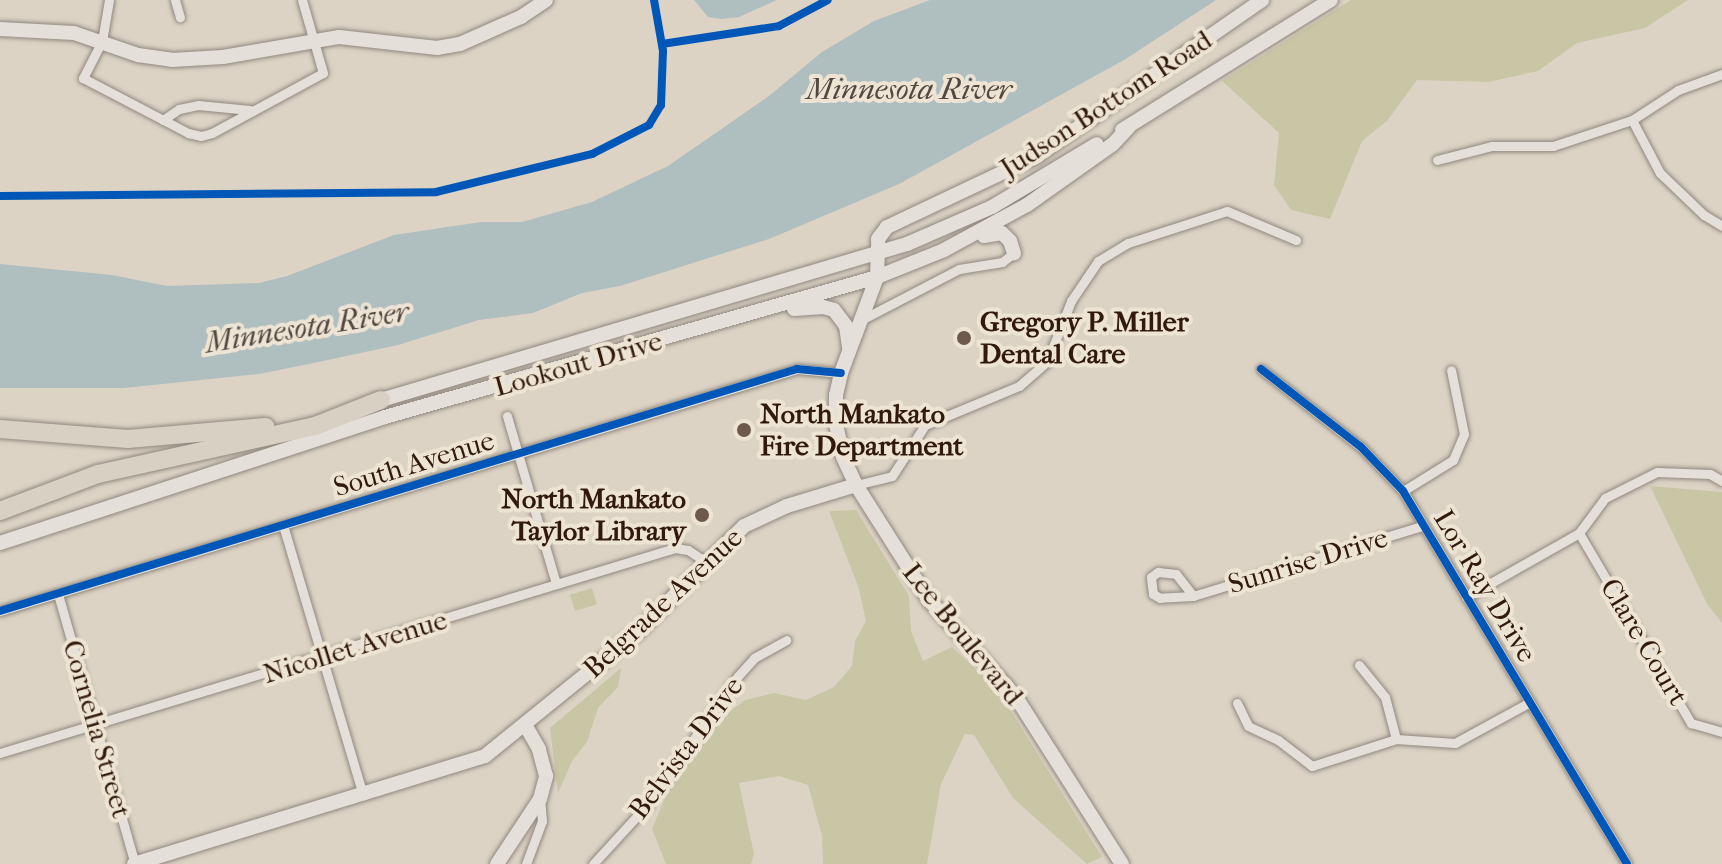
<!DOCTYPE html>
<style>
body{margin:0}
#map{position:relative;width:1722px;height:864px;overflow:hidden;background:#dcd3c5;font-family:"IM FELL French Canon",serif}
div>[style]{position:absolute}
.green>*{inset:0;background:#c9c6a6;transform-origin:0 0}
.water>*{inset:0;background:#afbebf}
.roads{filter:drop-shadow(0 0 2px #91887f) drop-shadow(0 0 2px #91887f)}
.street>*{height:9px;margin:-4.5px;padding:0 4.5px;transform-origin:4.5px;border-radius:4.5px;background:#e4e0d9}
.secondary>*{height:14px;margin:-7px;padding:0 7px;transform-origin:7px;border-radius:7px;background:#e4e0d9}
.highway>*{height:18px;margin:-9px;padding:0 9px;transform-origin:9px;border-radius:9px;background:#d8d0c3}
.cycleway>*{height:8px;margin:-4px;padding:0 4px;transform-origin:4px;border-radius:4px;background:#0057b8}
.dots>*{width:22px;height:22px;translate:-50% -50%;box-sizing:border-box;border:4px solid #eee4d3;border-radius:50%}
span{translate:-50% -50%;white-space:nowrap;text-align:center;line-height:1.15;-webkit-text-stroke:8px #eee4d3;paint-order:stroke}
.street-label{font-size:28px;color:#32190d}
.poi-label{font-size:28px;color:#32190d;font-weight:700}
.left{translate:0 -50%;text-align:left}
.right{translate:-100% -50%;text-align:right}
.water-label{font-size:30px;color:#524842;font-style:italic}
</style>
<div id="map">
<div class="green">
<i style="clip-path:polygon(1351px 0,1688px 0,1645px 28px,1577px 43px,1538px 71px,1488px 82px,1417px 80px,1387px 121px,1362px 141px,1330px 219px,1291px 210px,1274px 185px,1279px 133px,1222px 81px)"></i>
<i style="clip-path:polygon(1650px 486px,1722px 492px,1722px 623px,1707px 604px)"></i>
<i style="clip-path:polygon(856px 510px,909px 596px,911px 631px,923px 661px,952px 647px,997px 689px,1102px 857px,1087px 864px,1013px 798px,974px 735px,965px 734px,941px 784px,927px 864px,823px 864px,822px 836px,808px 785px,779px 776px,739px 783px,754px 854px,751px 864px,666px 864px,652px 829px,668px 791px,717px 721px,745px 700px,774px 693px,806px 700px,834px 687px,852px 666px,855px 641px,866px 621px,859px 589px,829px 511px)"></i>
<i style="left:592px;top:588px;width:17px;height:23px;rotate:73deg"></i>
<i style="clip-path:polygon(621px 668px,618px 687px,598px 708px,587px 742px,572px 761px,558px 793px,550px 728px)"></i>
</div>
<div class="water">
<i style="clip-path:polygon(694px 0,777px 0,739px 17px,721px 19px,708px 17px)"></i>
<i style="clip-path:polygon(930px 0,1216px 0,1124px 60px,899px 184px,769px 239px,620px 286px,582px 293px,533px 313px,479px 320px,398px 345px,309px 364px,259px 374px,124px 388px,0 388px,0 264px,112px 275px,167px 286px,259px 283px,287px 276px,394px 235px,481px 222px,522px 222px,592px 202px,668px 166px,769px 96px,822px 52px,874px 21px)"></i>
</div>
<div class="roads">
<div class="street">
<i style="left:109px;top:0;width:42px;rotate:99.7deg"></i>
<i style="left:102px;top:41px;width:42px;rotate:117.2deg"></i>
<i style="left:83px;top:78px;width:119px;rotate:27.6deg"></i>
<i style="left:188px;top:133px;width:13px;rotate:13deg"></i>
<i style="left:201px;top:136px;width:11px;rotate:-15deg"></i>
<i style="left:212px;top:133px;width:126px;rotate:-28.4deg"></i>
<i style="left:323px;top:73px;width:76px;rotate:-106deg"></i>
<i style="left:175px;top:0;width:18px;rotate:74deg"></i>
<i style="left:163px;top:120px;width:19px;rotate:-35deg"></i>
<i style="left:179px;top:109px;width:19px;rotate:-12deg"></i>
<i style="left:198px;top:105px;width:52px;rotate:5.5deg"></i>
<i style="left:1632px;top:120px;width:60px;rotate:62.2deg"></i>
<i style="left:1660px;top:173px;width:61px;rotate:43.7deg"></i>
<i style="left:1704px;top:215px;width:21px;rotate:31deg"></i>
<i style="left:1437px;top:160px;width:57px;rotate:-14.3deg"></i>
<i style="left:1492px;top:146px;width:61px"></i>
<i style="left:1553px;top:146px;width:83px;rotate:-18.2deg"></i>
<i style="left:1632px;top:120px;width:55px;rotate:-33.1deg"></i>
<i style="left:1678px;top:90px;width:47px;rotate:-20deg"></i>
<i style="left:861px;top:320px;width:110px;rotate:-27.5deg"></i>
<i style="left:959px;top:269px;width:44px;rotate:-9.2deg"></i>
<i style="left:1002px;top:262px;width:15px;rotate:-37deg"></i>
<i style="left:1261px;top:369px;width:127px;rotate:38deg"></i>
<i style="left:1361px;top:447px;width:61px;rotate:46.3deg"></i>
<i style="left:1403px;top:491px;width:435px;rotate:59deg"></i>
<i style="left:507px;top:416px;width:175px;rotate:73.7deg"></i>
<i style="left:856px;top:485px;width:37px;rotate:-14deg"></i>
<i style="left:892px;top:476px;width:61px;rotate:-57.1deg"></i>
<i style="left:925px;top:425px;width:102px;rotate:-22.5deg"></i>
<i style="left:1019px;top:386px;width:37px;rotate:-41deg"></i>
<i style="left:1047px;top:362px;width:66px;rotate:-68.5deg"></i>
<i style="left:1071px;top:301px;width:48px;rotate:-56deg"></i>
<i style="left:1098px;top:261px;width:35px;rotate:-31deg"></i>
<i style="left:1128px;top:243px;width:104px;rotate:-17.9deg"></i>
<i style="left:1227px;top:211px;width:75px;rotate:22.8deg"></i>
<i style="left:1403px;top:491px;width:59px;rotate:-31.8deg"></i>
<i style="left:1453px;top:460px;width:28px;rotate:-67deg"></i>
<i style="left:1464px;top:434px;width:65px;rotate:-101.5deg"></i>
<i style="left:283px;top:525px;width:282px;rotate:73.5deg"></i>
<i style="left:1579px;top:533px;width:221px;rotate:59.5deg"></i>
<i style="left:1691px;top:723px;width:32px;rotate:16deg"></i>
<i style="left:58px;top:594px;width:281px;rotate:74.1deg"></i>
<i style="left:1193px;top:596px;width:33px;rotate:177deg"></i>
<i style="left:1160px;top:598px;width:8px;rotate:-150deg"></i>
<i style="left:1153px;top:594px;width:17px;rotate:-97deg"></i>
<i style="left:1151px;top:577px;width:9px;rotate:-36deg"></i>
<i style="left:1158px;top:572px;width:18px;rotate:6deg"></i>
<i style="left:1176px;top:574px;width:28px;rotate:52deg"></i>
<i style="left:1193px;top:596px;width:239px;rotate:-17deg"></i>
<i style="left:1466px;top:597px;width:130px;rotate:-29.5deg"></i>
<i style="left:1579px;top:533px;width:44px;rotate:-53.4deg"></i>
<i style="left:1605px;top:498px;width:58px;rotate:-26.6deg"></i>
<i style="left:1657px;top:472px;width:53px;rotate:2.2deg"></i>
<i style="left:1710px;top:474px;width:14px;rotate:30deg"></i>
<i style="left:0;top:611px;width:833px;rotate:-16.89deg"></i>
<i style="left:797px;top:369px;width:44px;rotate:5.2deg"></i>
<i style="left:1359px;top:665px;width:41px;rotate:50.9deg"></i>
<i style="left:1385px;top:697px;width:43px;rotate:75.3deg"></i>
<i style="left:1237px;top:703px;width:25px;rotate:64deg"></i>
<i style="left:1248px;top:726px;width:33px;rotate:25deg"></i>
<i style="left:1278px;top:740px;width:43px;rotate:37.4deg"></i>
<i style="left:1312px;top:766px;width:88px;rotate:-17.8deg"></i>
<i style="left:1396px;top:739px;width:59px;rotate:3.9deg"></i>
<i style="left:1455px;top:743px;width:85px;rotate:-28.7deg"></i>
<i style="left:0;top:753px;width:705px;rotate:-16.89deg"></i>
<i style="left:675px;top:548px;width:13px;rotate:9deg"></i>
<i style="left:688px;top:550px;width:22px;rotate:34deg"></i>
<i style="left:526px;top:864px;width:46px;rotate:-69.6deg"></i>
<i style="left:542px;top:821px;width:22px;rotate:-95deg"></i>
<i style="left:593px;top:864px;width:81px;rotate:-47.5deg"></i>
<i style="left:648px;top:804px;width:156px;rotate:-54.9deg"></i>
<i style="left:738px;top:676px;width:24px;rotate:-48deg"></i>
<i style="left:754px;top:658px;width:37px;rotate:-29deg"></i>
</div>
<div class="secondary">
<i style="left:0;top:29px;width:74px;rotate:3.1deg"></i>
<i style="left:74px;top:33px;width:68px;rotate:19deg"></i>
<i style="left:138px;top:55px;width:34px;rotate:8deg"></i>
<i style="left:172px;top:60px;width:51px;rotate:-3.4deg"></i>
<i style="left:223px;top:57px;width:118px;rotate:-9.8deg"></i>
<i style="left:339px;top:37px;width:99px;rotate:6.4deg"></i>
<i style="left:437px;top:48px;width:23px;rotate:-10deg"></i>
<i style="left:460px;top:44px;width:67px;rotate:-23.9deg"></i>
<i style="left:521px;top:17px;width:30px;rotate:-34deg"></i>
<i style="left:1122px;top:130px;width:246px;rotate:-31.9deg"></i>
<i style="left:984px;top:236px;width:18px;rotate:-9deg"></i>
<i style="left:1002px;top:233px;width:11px;rotate:45deg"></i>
<i style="left:1010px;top:241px;width:13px;rotate:72deg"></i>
<i style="left:794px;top:309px;width:29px;rotate:-4deg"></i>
<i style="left:823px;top:307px;width:11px;rotate:15deg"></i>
<i style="left:834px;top:310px;width:20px;rotate:53deg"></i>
<i style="left:846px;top:326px;width:22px;rotate:82deg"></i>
<i style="left:381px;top:400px;width:549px;rotate:-16.52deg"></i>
<i style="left:907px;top:244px;width:93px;rotate:-23.5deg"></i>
<i style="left:992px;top:207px;width:122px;rotate:-31deg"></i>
<i style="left:0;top:543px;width:405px;rotate:-18.1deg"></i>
<i style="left:385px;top:417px;width:512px;rotate:-15.88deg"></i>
<i style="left:877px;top:277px;width:72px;rotate:-21.9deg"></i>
<i style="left:944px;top:250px;width:94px;rotate:-28.5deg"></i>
<i style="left:1027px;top:205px;width:105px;rotate:-35.3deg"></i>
<i style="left:1113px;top:144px;width:23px;rotate:-47deg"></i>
<i style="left:134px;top:864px;width:367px;rotate:-17.1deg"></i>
<i style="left:485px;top:756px;width:196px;rotate:-39deg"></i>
<i style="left:637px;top:633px;width:151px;rotate:-45deg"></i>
<i style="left:744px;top:526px;width:47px;rotate:-24.9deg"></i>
<i style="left:787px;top:506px;width:72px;rotate:-16.9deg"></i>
<i style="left:497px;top:864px;width:78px;rotate:-56.5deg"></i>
<i style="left:540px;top:799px;width:24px;rotate:-75deg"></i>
<i style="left:546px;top:776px;width:28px;rotate:-105deg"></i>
<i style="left:539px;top:749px;width:28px;rotate:-120deg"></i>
<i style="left:1122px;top:864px;width:198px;rotate:-122.4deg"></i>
<i style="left:1016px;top:697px;width:130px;rotate:-131.9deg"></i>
<i style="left:929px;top:600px;width:136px;rotate:-122.4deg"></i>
<i style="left:856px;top:485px;width:31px;rotate:-115deg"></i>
<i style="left:843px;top:457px;width:34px;rotate:-102deg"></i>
<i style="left:836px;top:424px;width:29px;rotate:-90deg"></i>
<i style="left:836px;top:395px;width:23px;rotate:-77deg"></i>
<i style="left:841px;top:373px;width:103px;rotate:-69.4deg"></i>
<i style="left:877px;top:277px;width:38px;rotate:-88deg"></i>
<i style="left:878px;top:239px;width:15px;rotate:-53deg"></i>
<i style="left:887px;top:227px;width:166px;rotate:-25.3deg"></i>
<i style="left:1037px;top:156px;width:274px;rotate:-34.7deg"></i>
</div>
<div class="highway">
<i style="left:0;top:429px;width:128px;rotate:4.5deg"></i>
<i style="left:128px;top:439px;width:138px;rotate:-5deg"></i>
<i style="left:0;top:511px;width:105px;rotate:-20.7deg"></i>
<i style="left:98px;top:474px;width:222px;rotate:-12.5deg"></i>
<i style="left:315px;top:426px;width:71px;rotate:-21.5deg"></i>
</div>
</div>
<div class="cycleway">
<i style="left:662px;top:44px;width:118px;rotate:-8.7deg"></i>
<i style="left:779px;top:26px;width:55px;rotate:-28deg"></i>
<i style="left:0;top:196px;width:436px;rotate:-0.5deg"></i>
<i style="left:436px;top:192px;width:161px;rotate:-13.7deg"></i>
<i style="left:592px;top:154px;width:64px;rotate:-27deg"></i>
<i style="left:649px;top:125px;width:23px;rotate:-59deg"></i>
<i style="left:661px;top:105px;width:54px;rotate:-87.9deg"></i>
<i style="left:663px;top:51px;width:52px;rotate:-100deg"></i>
<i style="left:1261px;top:369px;width:127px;rotate:38deg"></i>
<i style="left:1361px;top:447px;width:61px;rotate:46.3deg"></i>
<i style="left:1403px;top:491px;width:435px;rotate:59deg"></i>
<i style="left:0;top:611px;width:833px;rotate:-16.89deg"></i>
<i style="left:797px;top:369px;width:44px;rotate:5.2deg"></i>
</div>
<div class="dots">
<i style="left:964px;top:338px;background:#6e5a4d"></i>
<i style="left:744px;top:430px;background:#6e5a4d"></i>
<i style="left:702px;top:515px;background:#6e5a4d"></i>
</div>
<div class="street-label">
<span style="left:1106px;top:104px;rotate:-33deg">Judson Bottom Road</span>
<span style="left:578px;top:364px;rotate:-16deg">Lookout Drive</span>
<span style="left:414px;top:464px;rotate:-17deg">South Avenue</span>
<span style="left:1308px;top:561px;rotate:-17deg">Sunrise Drive</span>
<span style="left:1485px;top:586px;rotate:59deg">Lor Ray Drive</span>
<span style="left:663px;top:603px;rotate:-43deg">Belgrade Avenue</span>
<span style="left:963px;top:634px;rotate:51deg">Lee Boulevard</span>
<span style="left:1644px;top:642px;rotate:59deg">Clare Court</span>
<span style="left:355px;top:647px;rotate:-17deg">Nicollet Avenue</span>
<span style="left:97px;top:729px;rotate:74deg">Cornelia Street</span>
<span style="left:686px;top:748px;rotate:-53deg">Belvista Drive</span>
</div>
<div class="poi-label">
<span class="left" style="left:980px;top:338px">Gregory P. Miller<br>Dental Care</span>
<span class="left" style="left:760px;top:430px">North Mankato<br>Fire Department</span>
<span class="right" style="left:686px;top:515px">North Mankato<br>Taylor Library</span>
</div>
<div class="water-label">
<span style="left:909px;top:90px">Minnesota River</span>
<span style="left:307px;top:328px;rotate:-9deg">Minnesota River</span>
</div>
</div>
